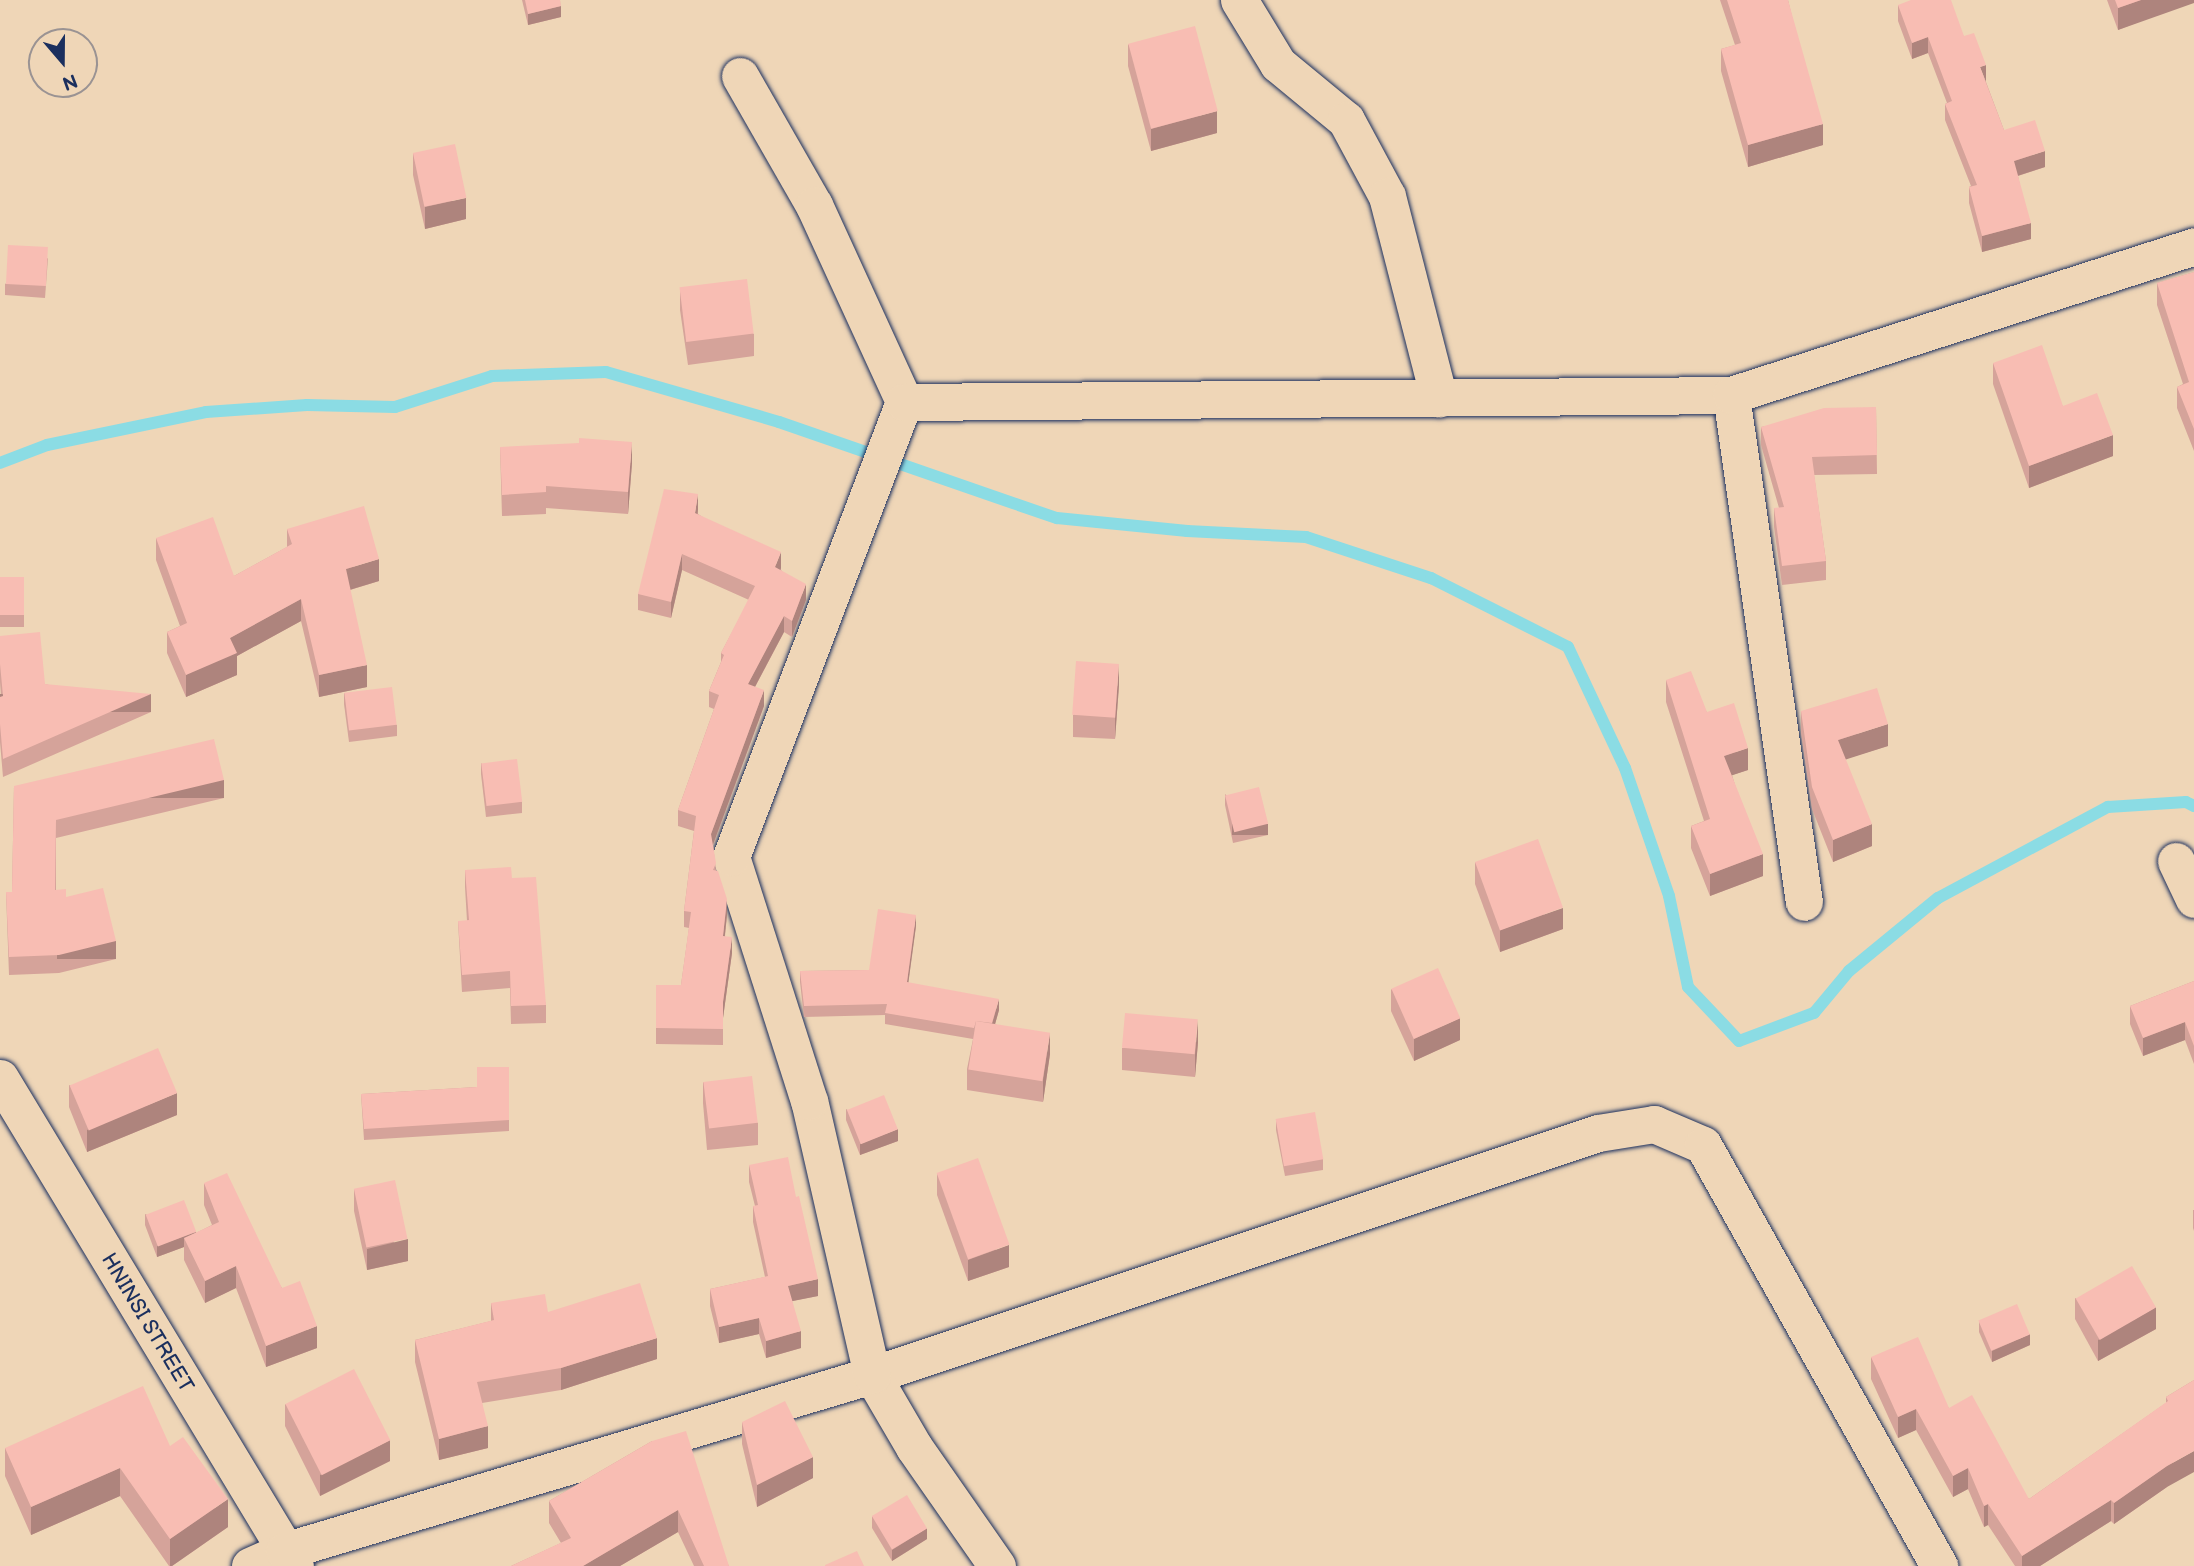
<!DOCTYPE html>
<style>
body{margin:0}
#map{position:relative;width:2194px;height:1566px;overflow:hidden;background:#efd6b7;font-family:"Balsamiq Sans",sans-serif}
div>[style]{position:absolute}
.stream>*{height:12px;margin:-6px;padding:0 6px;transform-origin:6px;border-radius:6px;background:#8bdce4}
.roads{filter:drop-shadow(0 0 2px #1b2f5e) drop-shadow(0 0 2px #1b2f5e)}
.minor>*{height:37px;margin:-18.5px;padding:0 18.5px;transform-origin:18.5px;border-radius:18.5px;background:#efd6b7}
.wall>*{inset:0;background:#d5a39a;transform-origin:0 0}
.shaded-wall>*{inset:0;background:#ae847d;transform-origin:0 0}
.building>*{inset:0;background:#f8bdb3;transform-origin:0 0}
span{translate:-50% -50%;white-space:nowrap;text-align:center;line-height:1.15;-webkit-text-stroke:6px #efd6b7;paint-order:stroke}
.street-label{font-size:21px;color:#1b2f5e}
.north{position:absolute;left:28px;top:28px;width:70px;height:70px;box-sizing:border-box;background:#efd6b7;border:2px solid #9a9393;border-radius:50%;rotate:160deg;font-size:19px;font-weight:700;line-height:28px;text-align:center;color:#1b2f5e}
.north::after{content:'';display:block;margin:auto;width:24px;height:32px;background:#1b2f5e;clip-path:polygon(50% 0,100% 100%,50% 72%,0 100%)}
</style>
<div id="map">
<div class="stream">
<i style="left:0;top:463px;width:50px;rotate:-21deg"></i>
<i style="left:47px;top:445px;width:162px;rotate:-11.7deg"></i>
<i style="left:206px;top:412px;width:101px;rotate:-4deg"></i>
<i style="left:307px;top:405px;width:88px;rotate:1.3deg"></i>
<i style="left:395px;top:407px;width:102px;rotate:-17.7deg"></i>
<i style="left:492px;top:376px;width:114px;rotate:-2deg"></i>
<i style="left:606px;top:372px;width:180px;rotate:16.1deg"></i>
<i style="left:779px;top:422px;width:294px;rotate:19.1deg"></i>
<i style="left:1057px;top:518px;width:131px;rotate:5.7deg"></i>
<i style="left:1187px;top:531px;width:119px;rotate:2.9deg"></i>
<i style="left:1306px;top:537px;width:132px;rotate:18.2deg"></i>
<i style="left:1431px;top:578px;width:153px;rotate:26.7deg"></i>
<i style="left:1568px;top:647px;width:134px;rotate:64.8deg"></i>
<i style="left:1625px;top:768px;width:135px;rotate:71deg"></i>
<i style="left:1669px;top:896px;width:93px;rotate:78.2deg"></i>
<i style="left:1688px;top:987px;width:74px;rotate:46.6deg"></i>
<i style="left:1739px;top:1041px;width:80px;rotate:-20.5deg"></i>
<i style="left:1814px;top:1013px;width:55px;rotate:-50.2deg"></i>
<i style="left:1849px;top:971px;width:115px;rotate:-39.4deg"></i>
<i style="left:1938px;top:898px;width:193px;rotate:-28.2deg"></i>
<i style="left:2108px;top:807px;width:78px;rotate:-3.7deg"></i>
<i style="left:2186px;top:802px;width:9px;rotate:27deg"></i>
</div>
<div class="roads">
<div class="minor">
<i style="left:1239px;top:0;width:75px;rotate:58.6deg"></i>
<i style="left:1278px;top:64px;width:88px;rotate:39.5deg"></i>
<i style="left:1346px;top:120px;width:86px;rotate:61.7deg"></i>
<i style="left:1387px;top:196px;width:209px;rotate:75.6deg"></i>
<i style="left:740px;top:76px;width:149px;rotate:60.2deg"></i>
<i style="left:814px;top:205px;width:217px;rotate:65.4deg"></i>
<i style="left:1731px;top:395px;width:512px;rotate:81.81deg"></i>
<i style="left:2176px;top:861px;width:42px;rotate:64.7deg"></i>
<i style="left:0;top:1078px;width:570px;rotate:58.85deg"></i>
<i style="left:250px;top:1566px;width:37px;rotate:-24deg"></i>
<i style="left:284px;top:1551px;width:614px;rotate:-16.66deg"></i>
<i style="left:872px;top:1375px;width:765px;rotate:-18.43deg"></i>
<i style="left:1598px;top:1133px;width:57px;rotate:-9.1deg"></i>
<i style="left:1654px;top:1124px;width:53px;rotate:23.2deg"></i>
<i style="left:1703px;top:1145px;width:483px;rotate:60.7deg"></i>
<i style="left:997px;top:1566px;width:145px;rotate:-124.9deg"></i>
<i style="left:914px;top:1447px;width:83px;rotate:-120.3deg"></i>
<i style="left:872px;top:1375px;width:281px;rotate:-102.9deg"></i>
<i style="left:809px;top:1101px;width:256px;rotate:-107.7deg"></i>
<i style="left:731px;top:857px;width:487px;rotate:-69.2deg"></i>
<i style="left:904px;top:402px;width:827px;rotate:-0.48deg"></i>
<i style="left:1731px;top:395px;width:486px;rotate:-17.8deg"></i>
</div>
</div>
<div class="wall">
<i style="clip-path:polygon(522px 0,560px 0,561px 17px,528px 25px)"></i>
<i style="clip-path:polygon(1720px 0,1788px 0,1823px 145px,1748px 167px,1721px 71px,1721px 49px,1735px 45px)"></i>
<i style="clip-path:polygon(2107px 0,2194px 0,2118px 30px)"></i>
<i style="clip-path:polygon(1898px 5px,1964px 36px,1986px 82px,2004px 130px,2045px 167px,2018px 176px,2031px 239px,1982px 252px,1969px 203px,1969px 187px,1971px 186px,1945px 120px,1945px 104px,1947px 103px,1928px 53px,1912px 59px,1898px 21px)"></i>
<i style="clip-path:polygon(1128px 44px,1217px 133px,1151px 151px,1128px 66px)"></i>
<i style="clip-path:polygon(413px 153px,466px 219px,425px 229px,413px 175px)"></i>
<i style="clip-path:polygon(48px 258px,45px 298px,5px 295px,5px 284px)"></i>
<i style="clip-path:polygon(2194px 272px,2194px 451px,2177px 408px,2177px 387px,2183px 384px,2157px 305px,2157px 283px)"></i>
<i style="clip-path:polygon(680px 288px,754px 334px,754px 356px,688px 365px,680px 310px)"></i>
<i style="clip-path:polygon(1993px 363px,2063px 406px,2113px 456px,2029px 488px,1993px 384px)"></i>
<i style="clip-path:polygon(1876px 407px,1877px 474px,1814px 475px,1826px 561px,1826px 580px,1782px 585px,1774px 527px,1774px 508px,1779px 508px,1761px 445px,1761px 427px)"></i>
<i style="clip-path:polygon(500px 447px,632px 463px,628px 514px,546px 508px,546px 514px,502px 516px)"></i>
<i style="clip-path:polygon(698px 510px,698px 514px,781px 568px,781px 570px,806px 600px,792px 637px,784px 632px,755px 687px,764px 706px,713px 845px,716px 870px,727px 915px,725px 936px,732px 953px,723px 1018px,723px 1045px,656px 1044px,656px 985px,681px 985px,689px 928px,684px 927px,684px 911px,694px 831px,678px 826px,678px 810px,714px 709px,709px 707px,709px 691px,721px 662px,721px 653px,749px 600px,682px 570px,671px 618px,638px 610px,638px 594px)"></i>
<i style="clip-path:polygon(287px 529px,379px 581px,350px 590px,367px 687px,319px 697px,301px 621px,237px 656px,237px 675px,186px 697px,167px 653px,167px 632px,180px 626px,156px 560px,156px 538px,234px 576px,287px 547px)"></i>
<i style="left:0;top:577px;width:24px;height:50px"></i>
<i style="clip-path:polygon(0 636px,45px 684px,151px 712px,3px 777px,0 742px,0 697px,1px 697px,0 682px)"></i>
<i style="clip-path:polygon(1666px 680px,1707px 712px,1748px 770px,1732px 775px,1763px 876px,1710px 896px,1691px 848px,1691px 826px,1704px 821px,1666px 702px)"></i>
<i style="clip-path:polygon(1119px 685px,1115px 739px,1073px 737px,1073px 715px)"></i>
<i style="clip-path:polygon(344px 693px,397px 725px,397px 736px,349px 742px,344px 704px)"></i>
<i style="clip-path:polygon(1801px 711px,1888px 746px,1845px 759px,1872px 846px,1833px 862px,1812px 809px,1801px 733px)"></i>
<i style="clip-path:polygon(481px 763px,522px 802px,522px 813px,486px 817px,481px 774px)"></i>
<i style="clip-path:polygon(14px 786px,224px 798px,56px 838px,56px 890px,66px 897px,116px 959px,59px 973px,9px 975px,6px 892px,12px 892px)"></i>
<i style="clip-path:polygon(1225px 794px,1268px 835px,1233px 843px,1225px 805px)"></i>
<i style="clip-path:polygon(1475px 862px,1563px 929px,1500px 952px,1475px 884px)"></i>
<i style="clip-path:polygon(465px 870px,512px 878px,546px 1005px,546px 1023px,511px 1024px,510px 988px,462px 992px,458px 921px,467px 921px,465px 887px)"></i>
<i style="clip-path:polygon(916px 926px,908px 983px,999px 1010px,995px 1024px,1050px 1054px,1043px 1102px,967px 1090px,967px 1069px,973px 1039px,885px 1024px,885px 1015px,804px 1017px,800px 982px,800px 971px,869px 970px)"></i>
<i style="clip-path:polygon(2194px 981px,2194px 1064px,2185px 1040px,2143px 1056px,2130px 1024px,2130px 1006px)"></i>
<i style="clip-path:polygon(1391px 989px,1460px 1040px,1414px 1061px,1391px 1011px)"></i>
<i style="clip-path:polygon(1198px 1042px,1195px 1077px,1122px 1070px,1122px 1048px)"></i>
<i style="clip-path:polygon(509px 1067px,509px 1131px,364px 1140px,361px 1094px,477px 1087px)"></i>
<i style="clip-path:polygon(703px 1082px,758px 1123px,758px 1145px,707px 1150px,703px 1103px)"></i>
<i style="clip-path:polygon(69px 1085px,177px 1115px,87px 1152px,69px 1107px)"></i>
<i style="clip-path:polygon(846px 1109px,898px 1141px,860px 1155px,846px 1120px)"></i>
<i style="clip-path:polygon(1276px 1119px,1323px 1159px,1323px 1170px,1285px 1176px,1276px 1130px)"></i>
<i style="clip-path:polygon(749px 1165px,818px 1296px,792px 1301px,801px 1348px,766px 1358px,759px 1334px,719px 1343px,710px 1306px,710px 1289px,765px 1277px,753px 1222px,753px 1206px,755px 1206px,749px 1182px)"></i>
<i style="clip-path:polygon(937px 1173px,1009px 1267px,968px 1281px,937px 1195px)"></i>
<i style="clip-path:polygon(204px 1183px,282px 1288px,317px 1348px,266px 1367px,236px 1288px,205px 1303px,184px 1260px,184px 1247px,157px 1257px,145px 1225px,145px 1214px,196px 1233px,212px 1225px,204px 1205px)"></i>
<i style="clip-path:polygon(354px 1189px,408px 1261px,367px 1270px,354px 1211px)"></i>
<i style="clip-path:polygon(2193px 1210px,2194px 1210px,2194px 1231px,2193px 1228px)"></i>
<i style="clip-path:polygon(2075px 1298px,2156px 1329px,2098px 1361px,2075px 1319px)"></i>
<i style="clip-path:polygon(491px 1303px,548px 1312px,657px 1359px,561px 1390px,482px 1403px,488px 1448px,439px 1460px,415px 1362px,415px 1340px,491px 1321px)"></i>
<i style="clip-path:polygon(1979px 1321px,2030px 1345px,1992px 1362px,1979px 1332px)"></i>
<i style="clip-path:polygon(1871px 1357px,1949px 1408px,2029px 1499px,2166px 1403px,2166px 1397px,2194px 1380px,2167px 1487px,2114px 1524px,2111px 1521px,2040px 1566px,2015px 1566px,1988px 1525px,1984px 1527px,1968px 1489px,1953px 1497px,1916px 1430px,1898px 1438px,1871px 1379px)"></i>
<i style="clip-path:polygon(285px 1404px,390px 1461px,320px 1496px,285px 1426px)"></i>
<i style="clip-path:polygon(742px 1422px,813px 1478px,757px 1507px,742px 1444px)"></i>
<i style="clip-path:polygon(652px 1441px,729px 1566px,694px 1566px,678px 1532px,620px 1566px,511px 1566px,561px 1543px,549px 1523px,549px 1501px)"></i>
<i style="clip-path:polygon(170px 1446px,228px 1527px,172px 1566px,169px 1566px,120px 1496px,31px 1535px,5px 1476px,5px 1448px)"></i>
<i style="clip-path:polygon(872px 1516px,927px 1539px,892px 1561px,872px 1528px)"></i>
</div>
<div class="shaded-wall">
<i style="clip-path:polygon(2141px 0,2194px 0,2194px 3px,2118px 30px,2118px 8px)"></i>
<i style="clip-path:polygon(561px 6px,561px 17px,528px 25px,528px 14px)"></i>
<i style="clip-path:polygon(1928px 37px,1928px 53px,1912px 59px,1912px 43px)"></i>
<i style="clip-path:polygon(1986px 65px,1986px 82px,1980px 67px)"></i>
<i style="clip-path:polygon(1217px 111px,1217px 133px,1151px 151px,1151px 129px)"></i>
<i style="clip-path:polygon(1823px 124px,1823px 145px,1748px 167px,1748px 145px)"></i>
<i style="clip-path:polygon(2045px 151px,2045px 167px,2014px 177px,2014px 161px)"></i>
<i style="clip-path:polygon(466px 198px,466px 219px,425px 229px,425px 207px)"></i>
<i style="clip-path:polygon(2031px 223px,2031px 239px,1982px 252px,1982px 236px)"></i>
<i style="clip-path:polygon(2113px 435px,2113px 456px,2029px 488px,2029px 466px)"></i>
<i style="clip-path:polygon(632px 442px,632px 463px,628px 514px,628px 492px)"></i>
<i style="clip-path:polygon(698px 494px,698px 510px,695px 529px,695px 513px)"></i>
<i style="clip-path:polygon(781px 552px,781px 568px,775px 583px,775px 567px)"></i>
<i style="clip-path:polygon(682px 554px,682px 570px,671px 618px,671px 602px)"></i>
<i style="clip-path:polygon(379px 559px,379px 581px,346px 591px,346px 569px)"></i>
<i style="clip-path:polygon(806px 584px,806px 600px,792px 637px,792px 621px)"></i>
<i style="clip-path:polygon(301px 599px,301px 621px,237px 656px,237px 675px,186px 697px,186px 675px,230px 638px)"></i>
<i style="clip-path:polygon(784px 616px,784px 632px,748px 700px,748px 684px)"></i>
<i style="clip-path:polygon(1119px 664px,1119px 685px,1115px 739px,1115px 718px)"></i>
<i style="clip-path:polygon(367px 665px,367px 687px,319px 697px,319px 675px)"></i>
<i style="clip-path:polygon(764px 690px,764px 706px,711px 850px,711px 834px)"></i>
<i style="left:151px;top:694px;width:18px;height:162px;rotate:90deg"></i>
<i style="clip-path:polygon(1888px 724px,1888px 746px,1838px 762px,1838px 740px)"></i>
<i style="clip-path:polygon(1748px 748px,1748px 770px,1724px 778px,1724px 756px)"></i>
<i style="left:224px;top:780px;width:18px;height:173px;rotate:90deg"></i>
<i style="left:1268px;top:824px;width:11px;height:36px;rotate:90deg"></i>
<i style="clip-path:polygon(1872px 824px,1872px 846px,1833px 862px,1833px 840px)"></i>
<i style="clip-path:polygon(1763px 854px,1763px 876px,1710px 896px,1710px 874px)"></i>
<i style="clip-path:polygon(727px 899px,727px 915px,723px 952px,723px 936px)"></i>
<i style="clip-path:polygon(1563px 908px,1563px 929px,1500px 952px,1500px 930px)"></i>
<i style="clip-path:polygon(916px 915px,916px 926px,907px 993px,907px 982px)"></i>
<i style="clip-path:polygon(732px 937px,732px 953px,723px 1018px,723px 1002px)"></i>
<i style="left:116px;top:941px;width:18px;height:59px;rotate:90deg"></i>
<i style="clip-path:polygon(999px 999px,999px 1010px,990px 1042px,990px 1031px)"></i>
<i style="clip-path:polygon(1460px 1018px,1460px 1040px,1414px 1061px,1414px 1039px)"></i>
<i style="clip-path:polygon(1198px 1020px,1198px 1042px,1195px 1077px,1195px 1055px)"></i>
<i style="clip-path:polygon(2185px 1022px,2185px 1040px,2143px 1056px,2143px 1038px)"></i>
<i style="clip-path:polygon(1050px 1033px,1050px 1054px,1043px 1102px,1043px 1080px)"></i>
<i style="clip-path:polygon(177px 1093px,177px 1115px,87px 1152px,87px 1130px)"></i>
<i style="clip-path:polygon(898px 1129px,898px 1141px,860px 1155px,860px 1144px)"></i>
<i style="clip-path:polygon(196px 1232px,196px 1243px,184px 1238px,184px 1247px,157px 1257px,157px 1246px)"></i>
<i style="clip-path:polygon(408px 1239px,408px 1261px,367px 1270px,367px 1249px)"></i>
<i style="clip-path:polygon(1009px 1245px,1009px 1267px,968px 1281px,968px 1260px)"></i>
<i style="clip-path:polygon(236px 1266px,236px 1288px,205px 1303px,205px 1281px)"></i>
<i style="clip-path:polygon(818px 1279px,818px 1296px,788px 1302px,788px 1286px)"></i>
<i style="clip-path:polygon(2156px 1307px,2156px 1329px,2098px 1361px,2098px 1340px)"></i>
<i style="clip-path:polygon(759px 1318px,759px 1334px,719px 1343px,719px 1327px)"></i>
<i style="clip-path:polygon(317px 1326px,317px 1348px,266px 1367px,266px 1346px)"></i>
<i style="clip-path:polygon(801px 1331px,801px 1348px,766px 1358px,766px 1341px)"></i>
<i style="clip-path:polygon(2030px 1334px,2030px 1345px,1992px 1362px,1992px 1351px)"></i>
<i style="clip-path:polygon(657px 1338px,657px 1359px,561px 1390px,561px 1368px)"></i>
<i style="clip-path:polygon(1916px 1409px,1916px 1430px,1898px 1438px,1898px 1417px)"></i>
<i style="clip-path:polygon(488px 1426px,488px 1448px,439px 1460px,439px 1439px)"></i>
<i style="clip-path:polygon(390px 1440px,390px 1461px,320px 1496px,320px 1475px)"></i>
<i style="clip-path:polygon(2194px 1451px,2194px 1472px,2167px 1487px,2114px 1524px,2114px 1503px,2167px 1466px)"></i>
<i style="clip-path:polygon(813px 1457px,813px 1478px,757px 1507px,757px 1485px)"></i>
<i style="clip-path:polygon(120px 1468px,120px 1496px,31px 1535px,31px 1507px)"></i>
<i style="clip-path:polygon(1968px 1468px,1968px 1489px,1953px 1497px,1953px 1476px)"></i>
<i style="clip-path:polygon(228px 1499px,228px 1527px,172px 1566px,170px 1566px,170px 1539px)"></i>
<i style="clip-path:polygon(2111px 1500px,2111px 1521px,2040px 1566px,2022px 1566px,2022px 1556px)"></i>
<i style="clip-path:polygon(1988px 1504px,1988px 1525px,1984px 1527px,1984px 1506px)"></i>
<i style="clip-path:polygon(678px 1510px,678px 1532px,620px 1566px,583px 1566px)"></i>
<i style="clip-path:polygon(927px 1528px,927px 1539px,892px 1561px,892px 1550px)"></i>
</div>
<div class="building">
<i style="clip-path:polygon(525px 0,560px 0,561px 6px,528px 14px)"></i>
<i style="clip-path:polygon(1727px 0,1788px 0,1823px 124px,1748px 145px,1721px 49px,1741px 43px)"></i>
<i style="clip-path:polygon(1911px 0,1951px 0,1964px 36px,1974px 33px,1986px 65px,1980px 67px,2004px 130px,2035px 120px,2045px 151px,2014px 161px,2031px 223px,1982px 236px,1969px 187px,1977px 185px,1945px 104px,1952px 101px,1928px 37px,1912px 43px,1898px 5px)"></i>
<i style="clip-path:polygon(2115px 0,2141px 0,2118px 8px)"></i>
<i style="left:1195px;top:26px;width:88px;height:69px;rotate:75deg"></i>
<i style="left:455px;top:144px;width:55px;height:43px;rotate:78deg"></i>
<i style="left:8px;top:245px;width:40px;height:39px;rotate:3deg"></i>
<i style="clip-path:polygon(2194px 272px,2194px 429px,2177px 387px,2189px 382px,2157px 283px)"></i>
<i style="left:747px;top:279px;width:55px;height:68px;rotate:83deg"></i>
<i style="clip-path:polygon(2042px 345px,2063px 406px,2097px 393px,2113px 435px,2029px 466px,1993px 363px)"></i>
<i style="clip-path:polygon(1876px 407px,1877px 455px,1812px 457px,1826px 561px,1782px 566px,1774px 508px,1784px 507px,1761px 427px,1824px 408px)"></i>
<i style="clip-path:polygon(579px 438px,632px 442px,628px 492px,546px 486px,546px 492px,502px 495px,500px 447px,579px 443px)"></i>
<i style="clip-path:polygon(664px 489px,698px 494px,695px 513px,781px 552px,775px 567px,806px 584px,792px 621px,784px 616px,748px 684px,764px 690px,711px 834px,716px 863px,713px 870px,718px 871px,727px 899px,723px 936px,732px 937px,723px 1002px,723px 1029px,656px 1028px,656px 985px,681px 985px,691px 912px,684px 911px,696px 816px,678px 810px,719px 695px,709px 691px,724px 655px,721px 653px,755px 586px,682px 554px,671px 602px,638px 594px)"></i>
<i style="clip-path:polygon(364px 506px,379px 559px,346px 569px,367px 665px,319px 675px,301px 599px,230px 638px,237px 653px,186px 675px,167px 632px,187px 623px,156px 538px,213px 517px,234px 576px,292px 544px,287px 529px)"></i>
<i style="left:0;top:577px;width:24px;height:38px"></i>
<i style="clip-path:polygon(40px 632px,45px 684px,151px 694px,3px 759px,0 724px,0 697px,3px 696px,0 664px,0 636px)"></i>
<i style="left:1076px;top:661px;width:43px;height:54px;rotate:4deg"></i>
<i style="clip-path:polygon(1691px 671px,1707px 712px,1734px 703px,1748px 748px,1724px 756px,1763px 854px,1710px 874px,1691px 826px,1710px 819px,1666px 680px)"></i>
<i style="left:392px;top:687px;width:38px;height:48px;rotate:83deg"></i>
<i style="clip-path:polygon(1877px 688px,1888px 724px,1838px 740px,1872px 824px,1833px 840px,1812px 787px,1801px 711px)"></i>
<i style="clip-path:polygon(214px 739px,224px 780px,56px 820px,55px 890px,66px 889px,66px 897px,103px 888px,116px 941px,59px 955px,9px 957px,6px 892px,12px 892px,14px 786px)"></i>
<i style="left:517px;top:759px;width:43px;height:36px;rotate:83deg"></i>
<i style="left:1259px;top:787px;width:38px;height:35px;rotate:76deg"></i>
<i style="left:1538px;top:839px;width:73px;height:67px;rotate:70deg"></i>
<i style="clip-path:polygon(511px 867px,512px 878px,536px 877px,546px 1005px,511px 1006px,510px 971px,462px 975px,458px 921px,469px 920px,465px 870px)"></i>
<i style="clip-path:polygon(878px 909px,916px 915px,907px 982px,999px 999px,992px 1023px,976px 1021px,974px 1028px,885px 1013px,887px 1004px,804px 1006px,800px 971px,869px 970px)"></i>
<i style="left:1438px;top:968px;width:55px;height:51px;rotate:66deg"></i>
<i style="clip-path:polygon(2194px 981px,2194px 1046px,2185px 1022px,2143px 1038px,2130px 1006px)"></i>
<i style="left:1125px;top:1013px;width:73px;height:35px;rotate:5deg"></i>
<i style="left:976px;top:1021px;width:75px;height:49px;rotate:9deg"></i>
<i style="left:158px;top:1048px;width:49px;height:96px;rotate:67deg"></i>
<i style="clip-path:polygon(477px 1067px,509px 1067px,509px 1120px,364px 1129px,361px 1094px,477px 1087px)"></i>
<i style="left:752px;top:1076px;width:47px;height:49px;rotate:83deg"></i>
<i style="left:884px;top:1095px;width:37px;height:40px;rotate:68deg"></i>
<i style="left:1315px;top:1112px;width:48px;height:40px;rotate:80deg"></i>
<i style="clip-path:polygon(788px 1157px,796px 1197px,799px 1196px,818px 1279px,788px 1286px,801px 1331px,766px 1341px,759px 1318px,719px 1327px,710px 1289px,768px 1276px,753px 1206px,758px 1205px,749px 1165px)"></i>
<i style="left:978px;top:1158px;width:92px;height:44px;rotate:70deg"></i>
<i style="clip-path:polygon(227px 1173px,282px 1288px,300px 1281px,317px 1326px,266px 1346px,236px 1266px,205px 1281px,184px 1238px,219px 1222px,204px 1183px)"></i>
<i style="left:395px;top:1180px;width:60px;height:42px;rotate:78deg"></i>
<i style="left:184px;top:1200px;width:34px;height:41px;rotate:69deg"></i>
<i style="left:2132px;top:1266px;width:48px;height:65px;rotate:60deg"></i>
<i style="clip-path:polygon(640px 1283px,657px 1338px,561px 1368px,477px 1382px,488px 1426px,439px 1439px,415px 1340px,494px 1320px,491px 1303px,545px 1294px,548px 1312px)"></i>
<i style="left:2017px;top:1304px;width:33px;height:42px;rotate:67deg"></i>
<i style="clip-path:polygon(1918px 1337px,1949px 1408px,1972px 1395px,2029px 1499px,2168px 1401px,2166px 1397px,2194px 1380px,2194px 1451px,2167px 1466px,2114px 1503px,2111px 1500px,2022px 1556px,1988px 1504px,1984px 1506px,1968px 1468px,1953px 1476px,1916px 1409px,1898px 1417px,1871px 1357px)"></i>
<i style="left:354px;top:1369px;width:80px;height:77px;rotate:63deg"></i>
<i style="clip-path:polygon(143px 1386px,170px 1446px,183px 1437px,228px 1499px,170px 1539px,120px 1468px,31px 1507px,5px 1448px)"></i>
<i style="clip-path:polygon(785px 1401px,813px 1457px,757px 1485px,742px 1422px)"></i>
<i style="clip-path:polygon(686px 1431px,729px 1566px,704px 1566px,678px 1510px,583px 1566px,511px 1566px,571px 1538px,549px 1501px,652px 1441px)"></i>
<i style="left:907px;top:1495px;width:39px;height:41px;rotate:59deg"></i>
<i style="clip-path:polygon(857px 1551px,864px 1566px,825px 1566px,825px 1565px)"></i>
</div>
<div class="street-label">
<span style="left:147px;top:1323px;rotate:59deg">HNINSI STREET</span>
</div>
<div class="north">N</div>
</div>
